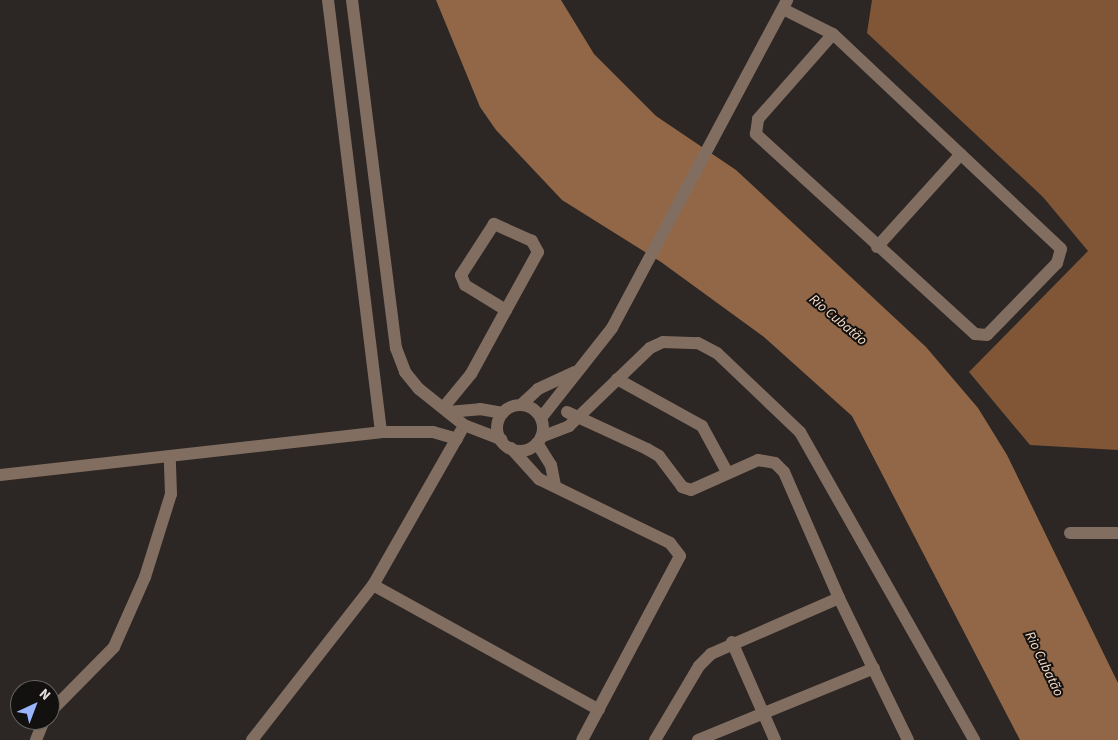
<!DOCTYPE html>
<meta charset="utf-8">
<style>
body{margin:0}
#map{position:relative;width:1118px;height:740px;overflow:hidden;background:#2c2724;font-family:"Source Sans 3",sans-serif}
div>[style]{position:absolute}
.forest>*{inset:0;background:#805637}
.water>*{inset:0;background:#926747}
.minor>*{height:12px;margin:-6px;padding:0 6px;transform-origin:6px;border-radius:6px;background:#826e60}
.minor>.ring{margin:-6px;padding:0;box-sizing:content-box;background:none;border:12px solid #826e60;border-radius:50%}
span{translate:-50% -50%;white-space:nowrap;text-align:center;line-height:1.15;-webkit-text-stroke:4px #13110f;paint-order:stroke}
.water-label{font-size:14px;color:#fadeca;font-style:italic}
.north{position:absolute;left:10px;top:680px;width:50px;height:50px;box-sizing:border-box;background:#13110f;border:1px solid #676462;border-radius:50%;rotate:43deg;font-size:14px;font-weight:700;line-height:20px;text-align:center;color:#e5e1df}
.north::after{content:'';display:block;margin:auto;width:18px;height:22px;background:#98b5fd;clip-path:polygon(50% 0,100% 100%,50% 72%,0 100%)}
</style>
<div id="map">
<div class="forest">
<i style="clip-path:polygon(872px 0,1118px 0,1118px 450px,1030px 445px,969px 372px,1088px 251px,1043px 197px,867px 33px)"></i>
</div>
<div class="water">
<i style="clip-path:polygon(436px 0,561px 0,594px 54px,656px 116px,736px 170px,926px 347px,978px 408px,1007px 455px,1118px 683px,1118px 740px,1020px 740px,852px 416px,764px 337px,661px 262px,562px 200px,496px 130px,480px 107px)"></i>
</div>
<div class="minor">
<i style="left:328px;top:0;width:435px;rotate:83deg"></i>
<i style="left:352px;top:0;width:351px;rotate:82.8deg"></i>
<i style="left:396px;top:348px;width:26px;rotate:69deg"></i>
<i style="left:405px;top:372px;width:22px;rotate:51deg"></i>
<i style="left:419px;top:389px;width:58px;rotate:38.7deg"></i>
<i style="left:464px;top:425px;width:40px;rotate:21deg"></i>
<i style="left:783px;top:9px;width:56px;rotate:26.6deg"></i>
<i style="left:833px;top:34px;width:313px;rotate:43.3deg"></i>
<i style="left:1061px;top:249px;width:15px;rotate:106deg"></i>
<i style="left:1057px;top:263px;width:100px;rotate:134.2deg"></i>
<i style="left:987px;top:335px;width:12px;rotate:-175deg"></i>
<i style="left:975px;top:334px;width:297px;rotate:-137.6deg"></i>
<i style="left:756px;top:134px;width:15px;rotate:-82deg"></i>
<i style="left:758px;top:119px;width:113px;rotate:-48.6deg"></i>
<i style="left:877px;top:247px;width:125px;rotate:-47.9deg"></i>
<i style="left:617px;top:379px;width:97px;rotate:28.9deg"></i>
<i style="left:702px;top:426px;width:52px;rotate:61.5deg"></i>
<i style="left:521px;top:405px;width:23px;rotate:-43deg"></i>
<i style="left:538px;top:389px;width:40px;rotate:-25deg"></i>
<i class="ring" style="left:497px;top:405px;width:34px;height:34px"></i>
<i style="left:443px;top:408px;width:44px;rotate:-50.5deg"></i>
<i style="left:471px;top:374px;width:73px;rotate:-61.3deg"></i>
<i style="left:506px;top:310px;width:66px;rotate:-61.1deg"></i>
<i style="left:538px;top:252px;width:13px;rotate:-119deg"></i>
<i style="left:532px;top:241px;width:42px;rotate:-155.9deg"></i>
<i style="left:494px;top:224px;width:61px;rotate:122.9deg"></i>
<i style="left:461px;top:275px;width:11px;rotate:68deg"></i>
<i style="left:465px;top:285px;width:48px;rotate:31.4deg"></i>
<i style="left:448px;top:412px;width:32px;rotate:-5deg"></i>
<i style="left:480px;top:409px;width:23px;rotate:10deg"></i>
<i style="left:567px;top:412px;width:88px;rotate:24.8deg"></i>
<i style="left:647px;top:449px;width:14px;rotate:30deg"></i>
<i style="left:659px;top:456px;width:39px;rotate:53deg"></i>
<i style="left:682px;top:487px;width:9px;rotate:18deg"></i>
<i style="left:691px;top:490px;width:73px;rotate:-24.1deg"></i>
<i style="left:758px;top:460px;width:17px;rotate:10deg"></i>
<i style="left:775px;top:463px;width:13px;rotate:45deg"></i>
<i style="left:784px;top:472px;width:137px;rotate:66.4deg"></i>
<i style="left:839px;top:598px;width:140px;rotate:156.4deg"></i>
<i style="left:711px;top:654px;width:17px;rotate:135deg"></i>
<i style="left:699px;top:666px;width:86px;rotate:120.7deg"></i>
<i style="left:541px;top:418px;width:115px;rotate:-51.7deg"></i>
<i style="left:612px;top:328px;width:372px;rotate:-61.9deg"></i>
<i style="left:461px;top:431px;width:177px;rotate:119.7deg"></i>
<i style="left:373px;top:585px;width:258px;rotate:28.9deg"></i>
<i style="left:541px;top:437px;width:30px;rotate:-21deg"></i>
<i style="left:569px;top:426px;width:112px;rotate:-43.9deg"></i>
<i style="left:650px;top:348px;width:14px;rotate:-25deg"></i>
<i style="left:663px;top:342px;width:35px;rotate:2deg"></i>
<i style="left:698px;top:343px;width:21px;rotate:28deg"></i>
<i style="left:717px;top:353px;width:115px;rotate:43.6deg"></i>
<i style="left:800px;top:432px;width:354px;rotate:60.5deg"></i>
<i style="left:537px;top:443px;width:26px;rotate:58deg"></i>
<i style="left:551px;top:465px;width:21px;rotate:79deg"></i>
<i style="left:511px;top:448px;width:42px;rotate:47.9deg"></i>
<i style="left:539px;top:479px;width:146px;rotate:26deg"></i>
<i style="left:670px;top:543px;width:16px;rotate:52deg"></i>
<i style="left:680px;top:556px;width:208px;rotate:118deg"></i>
<i style="left:0;top:475px;width:383px;rotate:-6.4deg"></i>
<i style="left:381px;top:432px;width:52px"></i>
<i style="left:433px;top:432px;width:25px;rotate:16deg"></i>
<i style="left:1070px;top:533px;width:48px"></i>
<i style="left:839px;top:598px;width:158px;rotate:64.1deg"></i>
<i style="left:732px;top:642px;width:107px;rotate:66.3deg"></i>
<i style="left:50px;top:712px;width:91px;rotate:-45.4deg"></i>
<i style="left:114px;top:647px;width:77px;rotate:-66.1deg"></i>
<i style="left:145px;top:577px;width:87px;rotate:-72.6deg"></i>
<i style="left:171px;top:494px;width:36px;rotate:-92deg"></i>
<i style="left:36px;top:740px;width:22px;rotate:-68deg"></i>
<i style="left:252px;top:740px;width:197px;rotate:-52deg"></i>
<i style="left:698px;top:740px;width:190px;rotate:-22.2deg"></i>
</div>
<div class="water-label">
<span style="left:838px;top:320px;rotate:40deg">Rio Cubatão</span>
<span style="left:1044px;top:664px;rotate:64deg">Rio Cubatão</span>
</div>
<div class="north">N</div>
</div>
